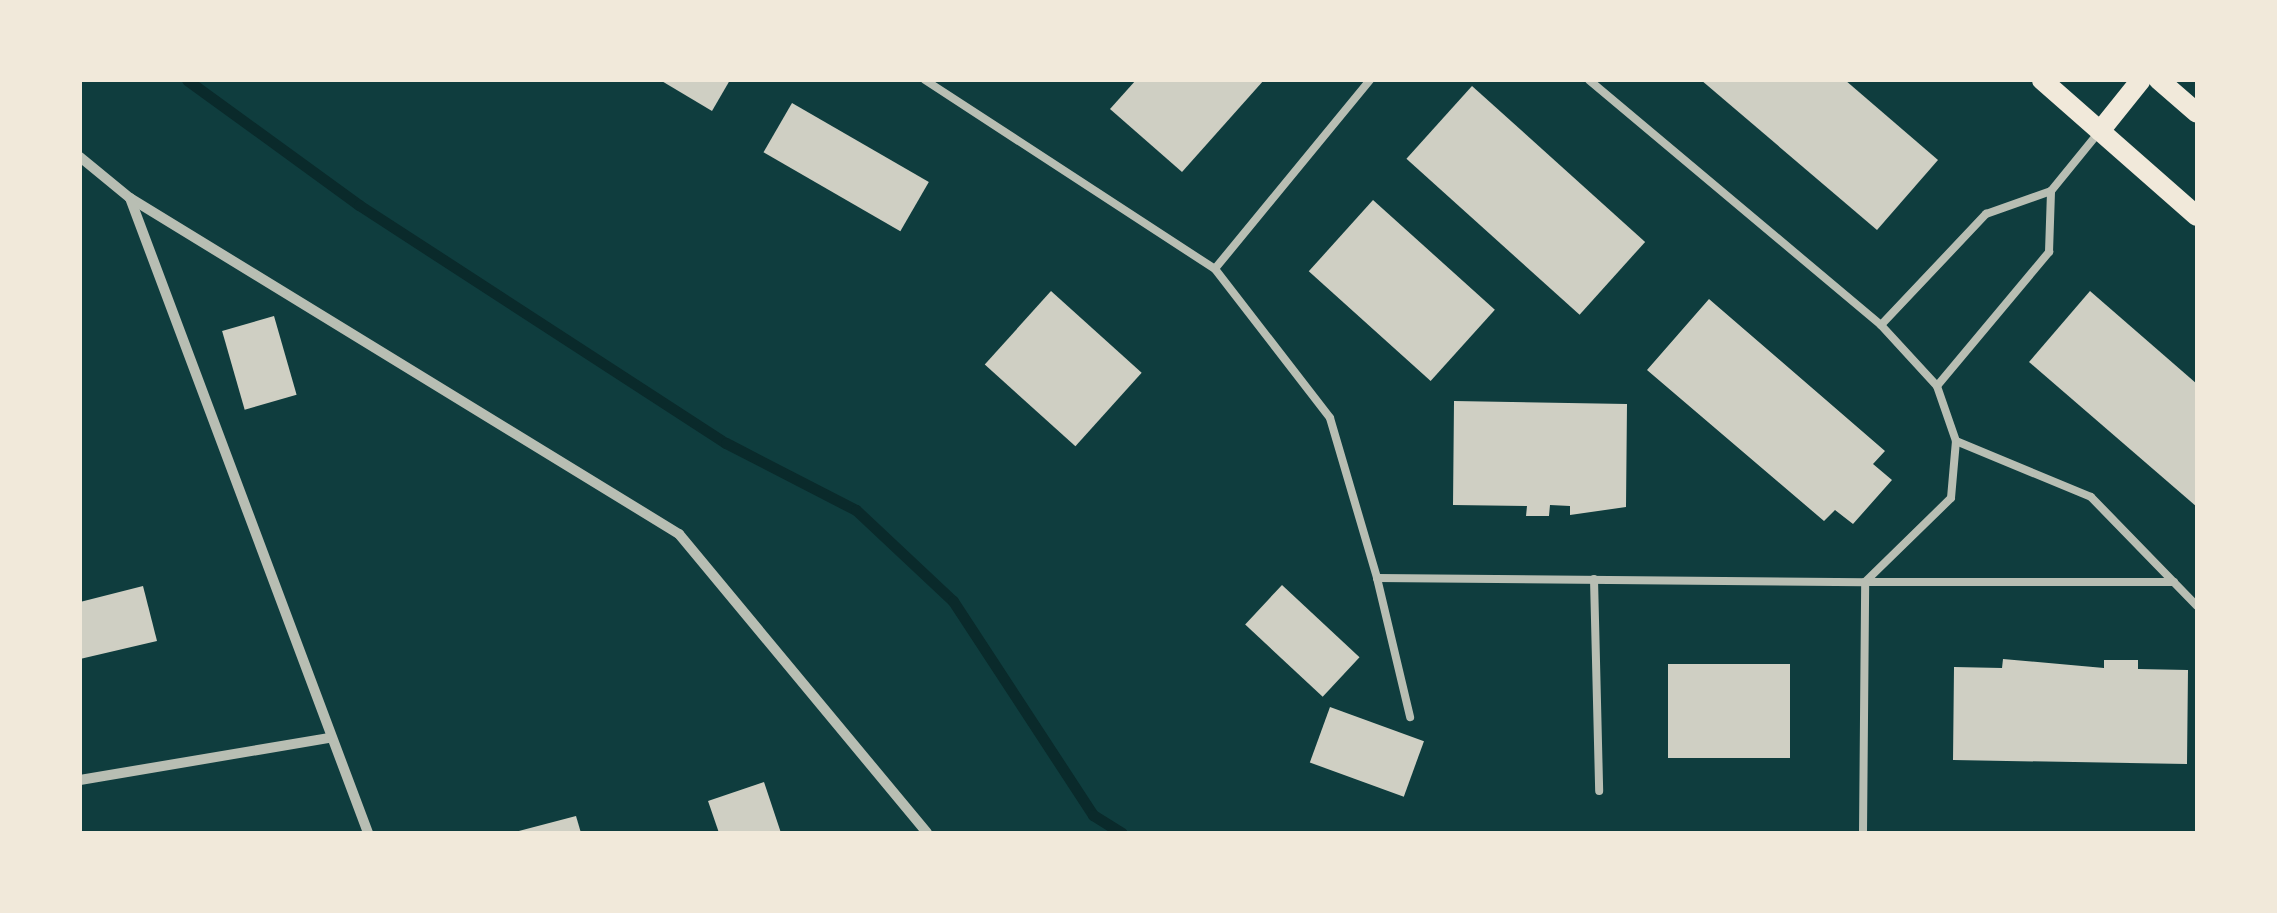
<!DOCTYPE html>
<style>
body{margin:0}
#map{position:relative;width:2277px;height:913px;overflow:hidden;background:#0f3d3e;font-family:"Crimson Pro",serif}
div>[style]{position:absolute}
.stream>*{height:11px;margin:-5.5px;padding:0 5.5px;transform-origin:5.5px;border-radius:5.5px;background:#0a2a2b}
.building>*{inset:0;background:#cfcfc3;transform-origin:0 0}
.service>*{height:8px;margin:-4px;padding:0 4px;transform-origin:4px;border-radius:4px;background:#b8beb3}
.minor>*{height:10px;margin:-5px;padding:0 5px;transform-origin:5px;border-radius:5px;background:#b8beb3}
.secondary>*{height:20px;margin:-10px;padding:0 10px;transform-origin:10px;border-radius:10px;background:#f1e9da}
span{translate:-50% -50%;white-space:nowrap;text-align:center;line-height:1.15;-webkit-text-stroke:9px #f1e9da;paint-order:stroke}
.frame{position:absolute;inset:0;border:82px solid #f1e9da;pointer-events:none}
</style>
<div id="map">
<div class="stream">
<i style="left:187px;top:80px;width:213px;rotate:36deg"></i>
<i style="left:359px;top:205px;width:437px;rotate:33deg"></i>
<i style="left:726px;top:443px;width:146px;rotate:27.3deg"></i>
<i style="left:856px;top:510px;width:133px;rotate:43.2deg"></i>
<i style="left:953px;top:601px;width:256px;rotate:56.8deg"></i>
<i style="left:1093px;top:815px;width:34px;rotate:32deg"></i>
</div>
<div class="building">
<i style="clip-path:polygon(660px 80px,730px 80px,712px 111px)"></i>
<i style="clip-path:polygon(1136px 80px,1264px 80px,1182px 172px,1110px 109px)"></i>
<i style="clip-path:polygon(1701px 80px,1845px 80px,1938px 160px,1877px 230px)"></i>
<i style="left:1472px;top:86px;width:233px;height:98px;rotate:42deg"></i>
<i style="left:792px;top:103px;width:158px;height:57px;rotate:30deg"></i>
<i style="left:1373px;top:200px;width:164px;height:96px;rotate:42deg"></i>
<i style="left:1051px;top:291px;width:122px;height:99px;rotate:42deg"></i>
<i style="clip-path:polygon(2090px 291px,2197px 384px,2197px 507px,2029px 362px)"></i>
<i style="clip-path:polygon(1709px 299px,1885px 451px,1873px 464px,1892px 480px,1853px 524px,1835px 510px,1824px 521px,1647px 370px)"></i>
<i style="left:274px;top:316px;width:82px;height:54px;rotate:74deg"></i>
<i style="clip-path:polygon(1454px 401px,1627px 404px,1626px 507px,1570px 515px,1570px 506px,1550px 505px,1549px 516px,1526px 516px,1527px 506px,1453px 505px)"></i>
<i style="left:1282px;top:585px;width:106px;height:54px;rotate:43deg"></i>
<i style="clip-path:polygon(143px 586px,157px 641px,80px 659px,80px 602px)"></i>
<i style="clip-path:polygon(2003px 659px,2104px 668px,2104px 660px,2138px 660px,2138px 669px,2188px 670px,2187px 764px,1953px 760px,1954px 667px,2002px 668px)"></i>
<i style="left:1668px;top:664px;width:122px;height:94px"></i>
<i style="left:1330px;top:707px;width:100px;height:59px;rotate:20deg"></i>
<i style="clip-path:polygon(764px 782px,781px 833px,719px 833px,708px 801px)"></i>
<i style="clip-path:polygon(576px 816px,581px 833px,515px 833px,515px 832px)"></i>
</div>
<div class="service">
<i style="left:925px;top:80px;width:346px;rotate:33.1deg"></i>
<i style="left:1370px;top:80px;width:244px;rotate:129.4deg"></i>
<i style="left:1215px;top:269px;width:188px;rotate:52.3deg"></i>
<i style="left:1330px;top:418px;width:167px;rotate:73.6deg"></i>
<i style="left:1377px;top:578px;width:488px;rotate:0.5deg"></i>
<i style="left:1865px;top:582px;width:120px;rotate:-44.3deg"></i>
<i style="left:1951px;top:498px;width:57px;rotate:-85deg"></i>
<i style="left:1956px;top:441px;width:58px;rotate:-109.1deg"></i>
<i style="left:1937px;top:386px;width:83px;rotate:-132.6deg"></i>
<i style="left:1881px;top:325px;width:381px;rotate:-140deg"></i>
<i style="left:1881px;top:325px;width:153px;rotate:-46.6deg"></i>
<i style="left:1986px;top:214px;width:69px;rotate:-19.5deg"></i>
<i style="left:2051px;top:191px;width:77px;rotate:-50.8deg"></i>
<i style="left:1937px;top:386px;width:175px;rotate:-50.1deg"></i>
<i style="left:2049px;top:252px;width:61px;rotate:-88.1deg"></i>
<i style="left:1956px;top:441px;width:146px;rotate:22.5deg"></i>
<i style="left:2091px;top:497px;width:152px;rotate:45.8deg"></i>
<i style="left:1377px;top:578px;width:143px;rotate:76.6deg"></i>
<i style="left:1594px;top:579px;width:212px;rotate:88.6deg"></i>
<i style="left:1863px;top:833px;width:251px;rotate:-89.5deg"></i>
<i style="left:1865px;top:582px;width:309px"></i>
</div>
<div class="minor">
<i style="left:80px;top:157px;width:65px;rotate:39.4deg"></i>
<i style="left:130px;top:198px;width:644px;rotate:31.47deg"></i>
<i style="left:679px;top:534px;width:388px;rotate:50.3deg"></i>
<i style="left:130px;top:198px;width:678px;rotate:69.45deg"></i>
<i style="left:80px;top:780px;width:253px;rotate:-9.6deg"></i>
</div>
<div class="secondary">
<i style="left:2042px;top:80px;width:206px;rotate:41.3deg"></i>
<i style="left:2159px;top:80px;width:50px;rotate:41deg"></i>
<i style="left:2100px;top:131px;width:65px;rotate:-51.2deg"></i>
</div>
<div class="frame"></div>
</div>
